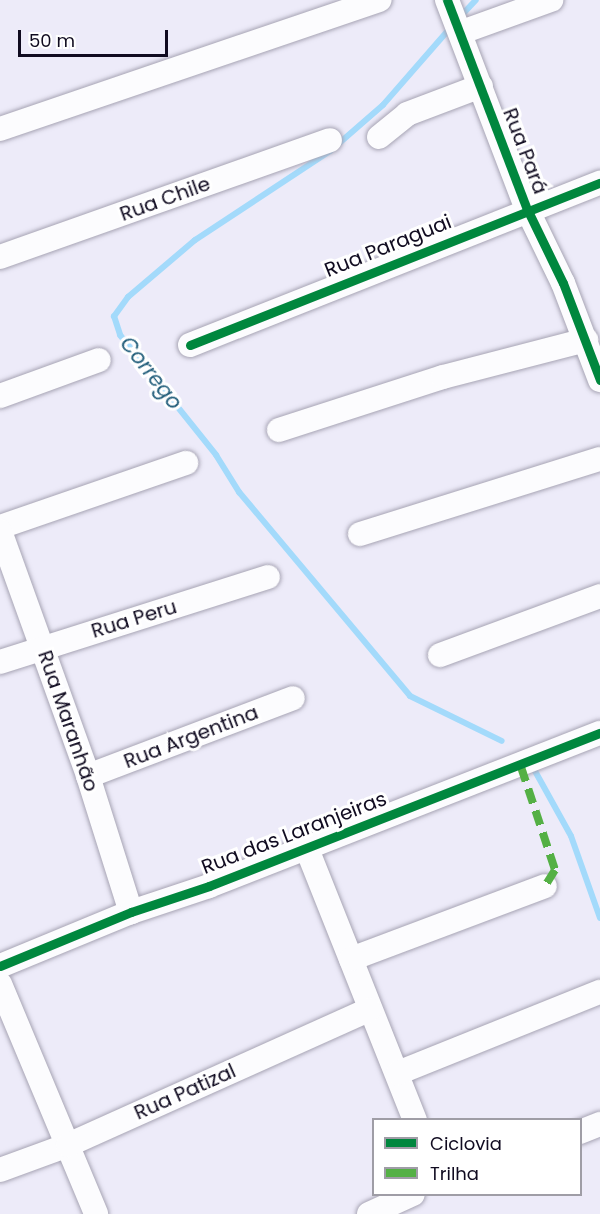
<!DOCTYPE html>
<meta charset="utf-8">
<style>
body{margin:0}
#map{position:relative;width:600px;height:1214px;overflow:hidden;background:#edebf9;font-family:Poppins,sans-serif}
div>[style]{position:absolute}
.stream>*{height:6px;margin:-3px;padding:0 3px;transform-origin:3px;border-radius:3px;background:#a3dafb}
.roads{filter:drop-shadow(0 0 2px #a7a4b4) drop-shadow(0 0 2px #a7a4b4)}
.minor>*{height:24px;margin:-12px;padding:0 12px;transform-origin:12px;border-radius:12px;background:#fcfcfe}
.quiet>*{height:8px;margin-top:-4px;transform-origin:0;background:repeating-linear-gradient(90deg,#54b045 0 15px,transparent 0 23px)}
.cycleway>*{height:9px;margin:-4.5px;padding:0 4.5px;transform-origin:4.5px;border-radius:4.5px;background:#00873e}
span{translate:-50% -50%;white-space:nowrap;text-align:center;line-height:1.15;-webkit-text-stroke:6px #fff;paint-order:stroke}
.street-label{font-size:20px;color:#100b20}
.water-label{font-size:21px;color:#225e7b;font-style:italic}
.legend{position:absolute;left:372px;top:1118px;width:210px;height:78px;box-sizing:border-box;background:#fff;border:2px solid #9f9da6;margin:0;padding:8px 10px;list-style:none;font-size:18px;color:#100b20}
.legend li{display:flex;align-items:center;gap:12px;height:30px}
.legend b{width:30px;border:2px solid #9f9da6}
.scale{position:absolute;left:18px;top:30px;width:150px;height:27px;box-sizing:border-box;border:3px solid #100b20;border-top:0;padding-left:8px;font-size:18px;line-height:21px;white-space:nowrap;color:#100b20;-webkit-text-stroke:4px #fff;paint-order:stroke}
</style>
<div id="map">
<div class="stream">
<i style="left:460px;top:17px;width:23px;rotate:-47deg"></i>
<i style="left:451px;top:27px;width:103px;rotate:131.1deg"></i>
<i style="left:383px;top:105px;width:70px;rotate:139deg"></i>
<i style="left:330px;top:151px;width:162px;rotate:146.6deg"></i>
<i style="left:195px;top:240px;width:88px;rotate:139.6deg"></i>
<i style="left:128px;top:297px;width:24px;rotate:126deg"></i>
<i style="left:114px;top:316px;width:20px;rotate:72deg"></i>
<i style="left:120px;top:335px;width:154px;rotate:51.3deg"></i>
<i style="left:216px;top:455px;width:44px;rotate:58.1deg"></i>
<i style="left:239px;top:492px;width:266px;rotate:50deg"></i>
<i style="left:410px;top:696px;width:102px;rotate:26.1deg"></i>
<i style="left:535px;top:771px;width:74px;rotate:61deg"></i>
<i style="left:571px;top:836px;width:87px;rotate:70.5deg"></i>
</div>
<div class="roads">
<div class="minor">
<i style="left:447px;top:0;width:224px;rotate:69.1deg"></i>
<i style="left:527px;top:209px;width:82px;rotate:64.1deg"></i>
<i style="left:563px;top:283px;width:104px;rotate:69.1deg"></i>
<i style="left:462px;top:32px;width:95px;rotate:-19.8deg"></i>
<i style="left:0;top:129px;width:401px;rotate:-18.8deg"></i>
<i style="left:379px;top:137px;width:36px;rotate:-39deg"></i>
<i style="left:407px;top:114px;width:79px;rotate:-20.7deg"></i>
<i style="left:0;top:257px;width:350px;rotate:-19.5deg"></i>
<i style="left:190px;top:345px;width:441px;rotate:-21.6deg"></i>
<i style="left:0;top:396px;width:105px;rotate:-20deg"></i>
<i style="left:279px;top:430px;width:172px;rotate:-17.9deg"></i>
<i style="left:443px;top:377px;width:148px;rotate:-14.5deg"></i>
<i style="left:0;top:527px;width:197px;rotate:-19deg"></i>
<i style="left:0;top:531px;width:260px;rotate:70.2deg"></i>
<i style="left:88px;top:776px;width:143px;rotate:72.5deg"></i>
<i style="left:360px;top:534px;width:251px;rotate:-17.4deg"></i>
<i style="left:440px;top:655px;width:171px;rotate:-20.2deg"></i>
<i style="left:0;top:662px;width:281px;rotate:-17.6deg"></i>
<i style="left:88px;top:776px;width:219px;rotate:-20.8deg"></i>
<i style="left:307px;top:849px;width:292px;rotate:68.3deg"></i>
<i style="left:351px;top:959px;width:207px;rotate:-20.6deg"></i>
<i style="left:0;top:966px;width:142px;rotate:-22.4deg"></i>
<i style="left:131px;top:912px;width:82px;rotate:-18.4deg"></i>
<i style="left:209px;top:886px;width:420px;rotate:-21.4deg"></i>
<i style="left:0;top:984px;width:249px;rotate:67.3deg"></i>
<i style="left:398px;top:1073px;width:218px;rotate:-21.9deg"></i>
<i style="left:580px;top:1132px;width:22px;rotate:-22deg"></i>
<i style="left:0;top:1170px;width:72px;rotate:-20.2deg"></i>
<i style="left:68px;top:1145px;width:330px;rotate:-24.2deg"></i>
<i style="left:369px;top:1214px;width:48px;rotate:-24.4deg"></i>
</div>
</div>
<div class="quiet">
<i style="left:521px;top:767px;width:108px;rotate:71.7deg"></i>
<i style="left:555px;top:870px;width:19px;rotate:122deg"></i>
</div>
<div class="cycleway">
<i style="left:447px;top:0;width:224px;rotate:69.1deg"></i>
<i style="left:527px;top:209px;width:82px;rotate:64.1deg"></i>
<i style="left:563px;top:283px;width:104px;rotate:69.1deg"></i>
<i style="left:190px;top:345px;width:441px;rotate:-21.6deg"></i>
<i style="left:0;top:966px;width:142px;rotate:-22.4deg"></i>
<i style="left:131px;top:912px;width:82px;rotate:-18.4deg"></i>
<i style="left:209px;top:886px;width:420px;rotate:-21.4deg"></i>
</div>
<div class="street-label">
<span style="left:525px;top:151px;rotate:69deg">Rua Pará</span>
<span style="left:165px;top:199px;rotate:-20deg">Rua Chile</span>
<span style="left:388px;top:246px;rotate:-22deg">Rua Paraguai</span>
<span style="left:134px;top:619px;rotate:-17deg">Rua Peru</span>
<span style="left:68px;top:721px;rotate:71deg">Rua Maranhão</span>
<span style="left:191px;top:737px;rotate:-21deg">Rua Argentina</span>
<span style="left:294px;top:833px;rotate:-21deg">Rua das Laranjeiras</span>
<span style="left:185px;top:1092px;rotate:-24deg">Rua Patizal</span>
</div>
<div class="water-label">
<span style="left:151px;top:373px;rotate:52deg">Corrego</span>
</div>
<ul class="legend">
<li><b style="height:8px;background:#00873e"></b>Ciclovia</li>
<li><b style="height:8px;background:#54b045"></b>Trilha</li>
</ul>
<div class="scale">50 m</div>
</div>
